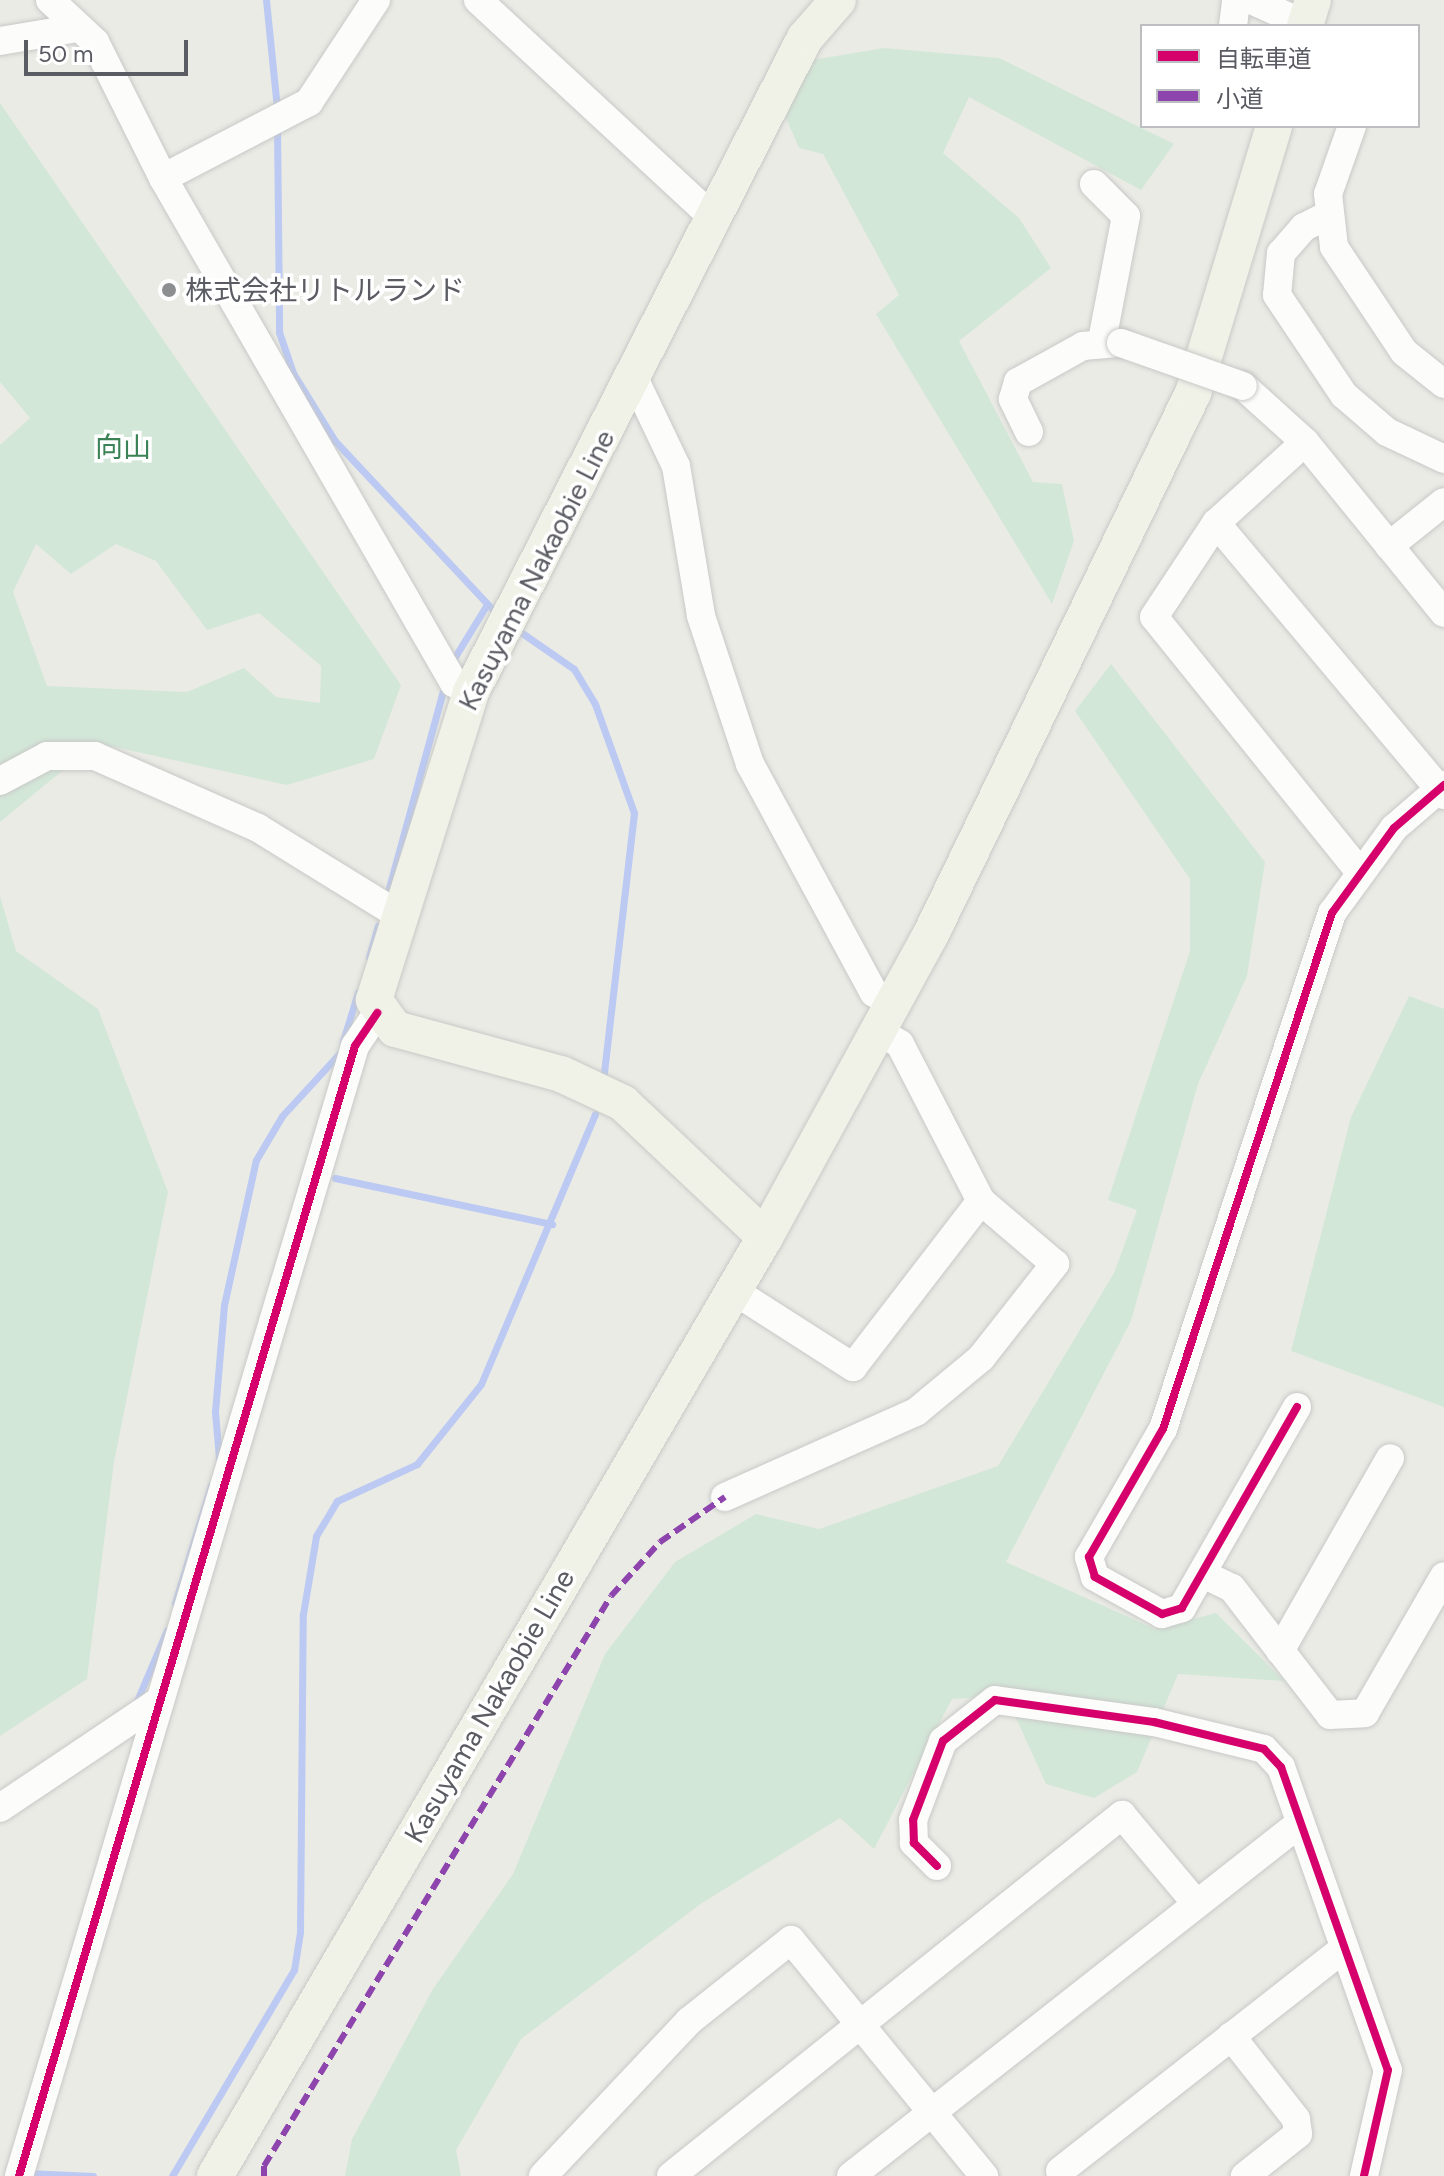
<!DOCTYPE html>
<meta charset="utf-8">
<style>
body{margin:0}
#map{position:relative;width:1444px;height:2176px;overflow:hidden;background:#eaebe5;font-family:Figtree,"Noto Sans JP",sans-serif}
div>[style]{position:absolute}
.green>*{inset:0;background:#d3e7d8}
.stream>*{height:7px;margin:-3.5px;padding:0 3.5px;transform-origin:3.5px;border-radius:3.5px;background:#bbc9f3}
.roads{filter:drop-shadow(0 0 2px #c8c9c7) drop-shadow(0 0 2px #c8c9c7)}
.minor>*{height:28px;margin:-14px;padding:0 14px;transform-origin:14px;border-radius:14px;background:#fcfcfb}
.major>*{height:36px;margin:-18px;padding:0 18px;transform-origin:18px;border-radius:18px;background:#f0f2e8}
.bridges{filter:drop-shadow(0 0 2px #c8c9c7) drop-shadow(0 0 2px #c8c9c7)}
.minor-bridge>*{height:28px;margin:-14px;padding:0 14px;transform-origin:14px;border-radius:14px;background:#fcfcfb}
.quiet>*{height:6px;margin-top:-3px;transform-origin:0;background:repeating-linear-gradient(90deg,#8e44ad 0 12px,transparent 0 18px)}
.cycleway>*{height:8px;margin:-4px;padding:0 4px;transform-origin:4px;border-radius:4px;background:#d6006c}
.dots>*{width:22px;height:22px;translate:-50% -50%;box-sizing:border-box;border:4px solid #fff;border-radius:50%}
span{translate:-50% -50%;white-space:nowrap;text-align:center;line-height:1.15;-webkit-text-stroke:7px #fff;paint-order:stroke}
.poi-label{font-size:28px;color:#5b5c63}
.left{translate:0 -50%;text-align:left}
.park-label{font-size:28px;color:#3b8256}
.street-label{font-size:28px;color:#5b5c63}
.legend{position:absolute;left:1140px;top:24px;width:280px;height:104px;box-sizing:border-box;background:#fff;border:2px solid #bdbec1;margin:0;padding:10px 14px;list-style:none;font-size:24px;color:#5b5c63}
.legend li{display:flex;align-items:center;gap:16px;height:40px}
.legend b{width:40px;border:2px solid #bdbec1}
.scale{position:absolute;left:24px;top:40px;width:164px;height:36px;box-sizing:border-box;border:4px solid #5b5c63;border-top:0;padding-left:10px;font-size:24px;line-height:28px;white-space:nowrap;color:#5b5c63;-webkit-text-stroke:6px #fff;paint-order:stroke}
</style>
<div id="map">
<div class="green">
<i style="clip-path:polygon(884px 48px,999px 58px,1174px 144px,1141px 190px,969px 97px,943px 153px,1019px 218px,1051px 268px,959px 341px,1033px 482px,1062px 484px,1074px 541px,1052px 604px,876px 314px,899px 295px,823px 154px,799px 148px,783px 111px,812px 60px)"></i>
<i style="clip-path:polygon(evenodd,0 103px,401px 685px,374px 759px,287px 785px,96px 743px,0 822px,0 445px,30px 418px,0 382px,0 103px,36px 544px,71px 574px,116px 544px,156px 561px,207px 630px,259px 613px,321px 666px,320px 703px,276px 697px,244px 668px,187px 692px,47px 686px,13px 592px,36px 544px)"></i>
<i style="clip-path:polygon(1111px 664px,1265px 862px,1247px 976px,1198px 1084px,1131px 1321px,1006px 1562px,1155px 1629px,1216px 1613px,1284px 1681px,1178px 1674px,1137px 1772px,1094px 1798px,1046px 1784px,1006px 1696px,952px 1699px,874px 1849px,840px 1818px,702px 1903px,521px 2039px,456px 2150px,461px 2176px,345px 2176px,352px 2139px,433px 1989px,513px 1874px,605px 1654px,675px 1562px,756px 1514px,819px 1529px,998px 1466px,1114px 1273px,1137px 1210px,1108px 1200px,1190px 951px,1190px 879px,1075px 711px)"></i>
<i style="clip-path:polygon(0 896px,16px 951px,98px 1009px,168px 1192px,114px 1462px,87px 1679px,0 1736px)"></i>
<i style="clip-path:polygon(1409px 996px,1444px 1009px,1444px 1407px,1291px 1351px,1351px 1117px)"></i>
</div>
<div class="stream">
<i style="left:266px;top:0;width:110px;rotate:84.2deg"></i>
<i style="left:277px;top:126px;width:206px;rotate:89.4deg"></i>
<i style="left:279px;top:332px;width:43px;rotate:71.1deg"></i>
<i style="left:293px;top:373px;width:80px;rotate:58.3deg"></i>
<i style="left:335px;top:441px;width:237px;rotate:46.9deg"></i>
<i style="left:522px;top:633px;width:63px;rotate:34.7deg"></i>
<i style="left:574px;top:669px;width:41px;rotate:59deg"></i>
<i style="left:595px;top:704px;width:116px;rotate:70.3deg"></i>
<i style="left:634px;top:813px;width:262px;rotate:96.6deg"></i>
<i style="left:453px;top:660px;width:63px;rotate:-58.6deg"></i>
<i style="left:389px;top:888px;width:204px;rotate:-74.7deg"></i>
<i style="left:369px;top:957px;width:33px;rotate:-74deg"></i>
<i style="left:343px;top:1041px;width:51px;rotate:-73deg"></i>
<i style="left:335px;top:1178px;width:222px;rotate:12deg"></i>
<i style="left:219px;top:1458px;width:46px;rotate:-95deg"></i>
<i style="left:215px;top:1412px;width:107px;rotate:-85.2deg"></i>
<i style="left:224px;top:1305px;width:148px;rotate:-77.6deg"></i>
<i style="left:256px;top:1160px;width:51px;rotate:-59.4deg"></i>
<i style="left:282px;top:1116px;width:86px;rotate:-47.4deg"></i>
<i style="left:175px;top:1603px;width:123px;rotate:-73deg"></i>
<i style="left:136px;top:1703px;width:79px;rotate:-67deg"></i>
<i style="left:26px;top:2173px;width:67px;rotate:2.6deg"></i>
<i style="left:172px;top:2176px;width:239px;rotate:-59.4deg"></i>
<i style="left:294px;top:1970px;width:39px;rotate:-81deg"></i>
<i style="left:300px;top:1931px;width:317px;rotate:-89.5deg"></i>
<i style="left:303px;top:1614px;width:79px;rotate:-80.5deg"></i>
<i style="left:316px;top:1536px;width:41px;rotate:-59deg"></i>
<i style="left:337px;top:1501px;width:88px;rotate:-24.8deg"></i>
<i style="left:417px;top:1464px;width:102px;rotate:-51.3deg"></i>
<i style="left:481px;top:1384px;width:293px;rotate:-67.1deg"></i>
</div>
<div class="roads">
<div class="minor">
<i style="left:50px;top:0;width:62px;rotate:43deg"></i>
<i style="left:95px;top:42px;width:152px;rotate:63.4deg"></i>
<i style="left:163px;top:178px;width:583px;rotate:60.05deg"></i>
<i style="left:454px;top:683px;width:19px;rotate:28deg"></i>
<i style="left:478px;top:0;width:319px;rotate:42.8deg"></i>
<i style="left:1251px;top:0;width:64px;rotate:24.1deg"></i>
<i style="left:1233px;top:26px;width:26px;rotate:-83deg"></i>
<i style="left:0;top:41px;width:79px;rotate:-9.5deg"></i>
<i style="left:1352px;top:126px;width:72px;rotate:109.4deg"></i>
<i style="left:1328px;top:194px;width:53px;rotate:83.5deg"></i>
<i style="left:1334px;top:247px;width:126px;rotate:56.3deg"></i>
<i style="left:1404px;top:352px;width:51px;rotate:38.7deg"></i>
<i style="left:163px;top:178px;width:165px;rotate:-27.5deg"></i>
<i style="left:309px;top:102px;width:122px;rotate:-56.7deg"></i>
<i style="left:1094px;top:184px;width:45px;rotate:45deg"></i>
<i style="left:1126px;top:216px;width:127px;rotate:100.9deg"></i>
<i style="left:1328px;top:215px;width:27px;rotate:153deg"></i>
<i style="left:1304px;top:227px;width:35px;rotate:131deg"></i>
<i style="left:1281px;top:253px;width:42px;rotate:95.4deg"></i>
<i style="left:1277px;top:295px;width:120px;rotate:56.2deg"></i>
<i style="left:1344px;top:395px;width:57px;rotate:40.7deg"></i>
<i style="left:1387px;top:432px;width:63px;rotate:25.3deg"></i>
<i style="left:633px;top:376px;width:100px;rotate:64.5deg"></i>
<i style="left:676px;top:466px;width:152px;rotate:80.5deg"></i>
<i style="left:701px;top:616px;width:156px;rotate:71.7deg"></i>
<i style="left:750px;top:764px;width:260px;rotate:61.6deg"></i>
<i style="left:874px;top:993px;width:21px;rotate:28deg"></i>
<i style="left:1243px;top:386px;width:84px;rotate:42.1deg"></i>
<i style="left:1029px;top:432px;width:37px;rotate:-116deg"></i>
<i style="left:1013px;top:399px;width:18px;rotate:-74deg"></i>
<i style="left:1018px;top:382px;width:74px;rotate:-29deg"></i>
<i style="left:1083px;top:346px;width:37px;rotate:-5deg"></i>
<i style="left:1216px;top:523px;width:355px;rotate:50deg"></i>
<i style="left:1389px;top:546px;width:70px;rotate:-38.7deg"></i>
<i style="left:0;top:781px;width:53px;rotate:-28deg"></i>
<i style="left:47px;top:756px;width:48px"></i>
<i style="left:95px;top:756px;width:178px;rotate:23.8deg"></i>
<i style="left:258px;top:828px;width:163px;rotate:31.7deg"></i>
<i style="left:1359px;top:871px;width:326px;rotate:-128.9deg"></i>
<i style="left:1154px;top:617px;width:113px;rotate:-56.6deg"></i>
<i style="left:1216px;top:523px;width:120px;rotate:-42.3deg"></i>
<i style="left:1305px;top:442px;width:220px;rotate:50.9deg"></i>
<i style="left:731px;top:1289px;width:145px;rotate:32.6deg"></i>
<i style="left:853px;top:1367px;width:210px;rotate:-52.4deg"></i>
<i style="left:981px;top:1201px;width:177px;rotate:-117.3deg"></i>
<i style="left:900px;top:1044px;width:26px;rotate:-149deg"></i>
<i style="left:1297px;top:1407px;width:232px;rotate:119.8deg"></i>
<i style="left:1182px;top:1608px;width:21px;rotate:163deg"></i>
<i style="left:1162px;top:1614px;width:77px;rotate:-151.1deg"></i>
<i style="left:1095px;top:1577px;width:21px;rotate:-107deg"></i>
<i style="left:1089px;top:1557px;width:148px;rotate:-60deg"></i>
<i style="left:1163px;top:1429px;width:543px;rotate:-71.87deg"></i>
<i style="left:1332px;top:913px;width:105px;rotate:-53.9deg"></i>
<i style="left:1394px;top:828px;width:66px;rotate:-40.7deg"></i>
<i style="left:725px;top:1497px;width:209px;rotate:-24deg"></i>
<i style="left:916px;top:1412px;width:85px;rotate:-39.7deg"></i>
<i style="left:981px;top:1358px;width:120px;rotate:-51.8deg"></i>
<i style="left:1055px;top:1264px;width:97px;rotate:-139.6deg"></i>
<i style="left:1203px;top:1574px;width:32px;rotate:26deg"></i>
<i style="left:1232px;top:1588px;width:160px;rotate:52.3deg"></i>
<i style="left:1330px;top:1715px;width:35px;rotate:-3deg"></i>
<i style="left:1365px;top:1713px;width:158px;rotate:-60deg"></i>
<i style="left:1280px;top:1651px;width:222px;rotate:-60.3deg"></i>
<i style="left:0;top:1808px;width:188px;rotate:-33.9deg"></i>
<i style="left:937px;top:1866px;width:33px;rotate:-135deg"></i>
<i style="left:914px;top:1843px;width:23px;rotate:-92deg"></i>
<i style="left:913px;top:1820px;width:85px;rotate:-69.2deg"></i>
<i style="left:943px;top:1741px;width:66px;rotate:-38.3deg"></i>
<i style="left:995px;top:1700px;width:161px;rotate:7.9deg"></i>
<i style="left:1154px;top:1722px;width:113px;rotate:13.8deg"></i>
<i style="left:1264px;top:1749px;width:25px;rotate:47deg"></i>
<i style="left:1281px;top:1767px;width:321px;rotate:70.6deg"></i>
<i style="left:1388px;top:2070px;width:109px;rotate:102.8deg"></i>
<i style="left:1231px;top:2036px;width:105px;rotate:51.9deg"></i>
<i style="left:1296px;top:2119px;width:15px;rotate:82deg"></i>
<i style="left:1298px;top:2134px;width:68px;rotate:141.6deg"></i>
<i style="left:1060px;top:2171px;width:361px;rotate:-38.1deg"></i>
<i style="left:19px;top:2176px;width:1179px;rotate:-73.44deg"></i>
<i style="left:355px;top:1046px;width:40px;rotate:-56deg"></i>
<i style="left:543px;top:2176px;width:213px;rotate:-46.7deg"></i>
<i style="left:689px;top:2021px;width:130px;rotate:-38.5deg"></i>
<i style="left:791px;top:1940px;width:305px;rotate:50.7deg"></i>
<i style="left:671px;top:2176px;width:578px;rotate:-38.68deg"></i>
<i style="left:1122px;top:1815px;width:114px;rotate:50deg"></i>
<i style="left:851px;top:2176px;width:571px;rotate:-38.17deg"></i>
</div>
<div class="major">
<i style="left:1305px;top:26px;width:27px;rotate:-73deg"></i>
<i style="left:765px;top:1237px;width:195px;rotate:-136.7deg"></i>
<i style="left:623px;top:1103px;width:68px;rotate:-154.9deg"></i>
<i style="left:561px;top:1074px;width:172px;rotate:-164.8deg"></i>
<i style="left:395px;top:1029px;width:36px;rotate:-126deg"></i>
<i style="left:374px;top:1000px;width:323px;rotate:-72.5deg"></i>
<i style="left:471px;top:692px;width:734px;rotate:-62.95deg"></i>
<i style="left:805px;top:38px;width:50px;rotate:-49deg"></i>
<i style="left:215px;top:2176px;width:1088px;rotate:-59.64deg"></i>
<i style="left:765px;top:1237px;width:345px;rotate:-61.3deg"></i>
<i style="left:931px;top:934px;width:601px;rotate:-64.16deg"></i>
<i style="left:1193px;top:393px;width:279px;rotate:-73.1deg"></i>
</div>
</div>
<div class="bridges">
<div class="minor-bridge">
<i style="left:1121px;top:343px;width:129px;rotate:19.4deg"></i>
</div>
</div>
<div class="quiet">
<i style="left:264px;top:2176px;width:10px;rotate:-90deg"></i>
<i style="left:264px;top:2166px;width:667px;rotate:-58.67deg"></i>
<i style="left:611px;top:1596px;width:73px;rotate:-47.8deg"></i>
<i style="left:660px;top:1542px;width:79px;rotate:-34.7deg"></i>
</div>
<div class="cycleway">
<i style="left:1297px;top:1407px;width:232px;rotate:119.8deg"></i>
<i style="left:1182px;top:1608px;width:21px;rotate:163deg"></i>
<i style="left:1162px;top:1614px;width:77px;rotate:-151.1deg"></i>
<i style="left:1095px;top:1577px;width:21px;rotate:-107deg"></i>
<i style="left:1089px;top:1557px;width:148px;rotate:-60deg"></i>
<i style="left:1163px;top:1429px;width:543px;rotate:-71.87deg"></i>
<i style="left:1332px;top:913px;width:105px;rotate:-53.9deg"></i>
<i style="left:1394px;top:828px;width:66px;rotate:-40.7deg"></i>
<i style="left:937px;top:1866px;width:33px;rotate:-135deg"></i>
<i style="left:914px;top:1843px;width:23px;rotate:-92deg"></i>
<i style="left:913px;top:1820px;width:85px;rotate:-69.2deg"></i>
<i style="left:943px;top:1741px;width:66px;rotate:-38.3deg"></i>
<i style="left:995px;top:1700px;width:161px;rotate:7.9deg"></i>
<i style="left:1154px;top:1722px;width:113px;rotate:13.8deg"></i>
<i style="left:1264px;top:1749px;width:25px;rotate:47deg"></i>
<i style="left:1281px;top:1767px;width:321px;rotate:70.6deg"></i>
<i style="left:1388px;top:2070px;width:109px;rotate:102.8deg"></i>
<i style="left:19px;top:2176px;width:1179px;rotate:-73.44deg"></i>
<i style="left:355px;top:1046px;width:40px;rotate:-56deg"></i>
</div>
<div class="dots">
<i style="left:169px;top:290px;background:#8d8e90"></i>
</div>
<div class="poi-label">
<span class="left" style="left:185px;top:290px">株式会社リトルランド</span>
</div>
<div class="park-label">
<span style="left:123px;top:447px">向山</span>
</div>
<div class="street-label">
<span style="left:536px;top:570px;rotate:-63deg">Kasuyama Nakaobie Line</span>
<span style="left:489px;top:1706px;rotate:-60deg">Kasuyama Nakaobie Line</span>
</div>
<ul class="legend">
<li><b style="height:10px;background:#d6006c"></b>自転車道</li>
<li><b style="height:10px;background:#8e44ad"></b>小道</li>
</ul>
<div class="scale">50 m</div>
</div>
